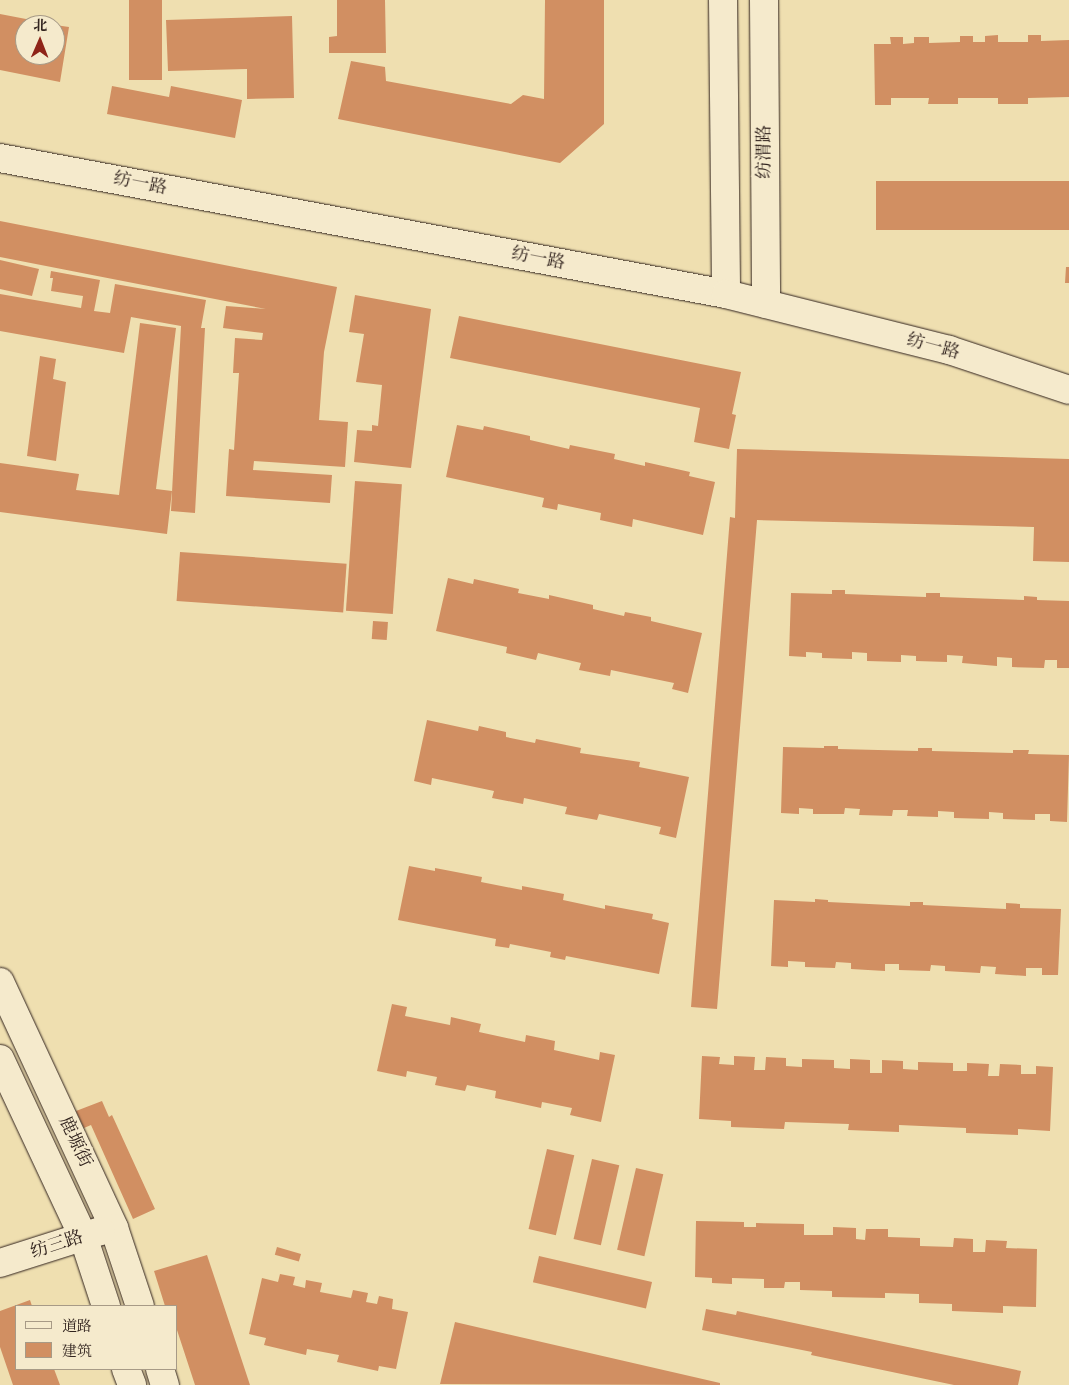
<!DOCTYPE html>
<meta charset="utf-8">
<style>
body{margin:0}
#map{position:relative;width:1069px;height:1385px;overflow:hidden;background:#efdfb0;font-family:"IM FELL French Canon","Noto Serif SC",serif}
div>[style]{position:absolute}
.building>*{inset:0;background:#d18f62;transform-origin:0 0}
.roads{filter:drop-shadow(0 0 1px #31231e) drop-shadow(0 0 1px #31231e)}
.secondary>*{height:28px;margin:-14px;padding:0 14px;transform-origin:14px;border-radius:14px;background:#f5eacc}
span{translate:-50% -50%;white-space:nowrap;text-align:center;line-height:1.15;-webkit-text-stroke:5px #f5eacc;paint-order:stroke}
.street-label{font-size:18px;color:#31231e}
.legend{position:absolute;left:15px;top:1305px;width:162px;height:65px;box-sizing:border-box;background:#f5eacc;border:1px solid #a79a86;margin:0;padding:6px 9px;list-style:none;font-size:15px;color:#31231e}
.legend li{display:flex;align-items:center;gap:10px;height:25px}
.legend b{width:25px;border:1px solid #a79a86}
.north{position:absolute;left:15px;top:15px;width:50px;height:50px;box-sizing:border-box;background:#f5eacc;border:1px solid #a79a86;border-radius:50%;rotate:1deg;font-size:14px;font-weight:700;line-height:20px;text-align:center;color:#31231e}
.north::after{content:'';display:block;margin:auto;width:18px;height:22px;background:#8f2418;clip-path:polygon(50% 0,100% 100%,50% 72%,0 100%)}
</style>
<div id="map">
<div class="building">
<i style="left:129px;top:0;width:33px;height:80px"></i>
<i style="clip-path:polygon(337px 0,385px 0,386px 53px,329px 53px,329px 37px,337px 36px)"></i>
<i style="clip-path:polygon(545px 0,604px 0,604px 124px,560px 163px,338px 119px,351px 61px,385px 67px,386px 81px,511px 104px,523px 95px,544px 99px)"></i>
<i style="clip-path:polygon(0 14px,52px 24px,25px 25px,25px 55px,55px 55px,55px 25px,69px 27px,60px 82px,0 70px)"></i>
<i style="clip-path:polygon(292px 16px,294px 98px,247px 99px,247px 69px,168px 71px,166px 20px)"></i>
<i style="clip-path:polygon(998px 35px,998px 42px,1028px 42px,1028px 35px,1041px 35px,1041px 41px,1069px 40px,1069px 97px,1028px 98px,1028px 104px,998px 104px,998px 98px,958px 98px,958px 104px,928px 104px,929px 98px,891px 98px,891px 105px,875px 105px,874px 44px,891px 44px,890px 37px,903px 37px,903px 44px,914px 43px,914px 37px,929px 37px,929px 43px,960px 42px,960px 36px,973px 36px,973px 42px,985px 42px,985px 36px)"></i>
<i style="clip-path:polygon(112px 86px,169px 97px,171px 86px,242px 100px,235px 138px,107px 114px)"></i>
<i style="left:1069px;top:181px;width:49px;height:193px;rotate:90deg"></i>
<i style="clip-path:polygon(0 221px,337px 287px,324px 352px,319px 420px,348px 422px,345px 467px,254px 461px,253px 470px,332px 475px,330px 503px,226px 496px,229px 449px,234px 450px,239px 373px,233px 373px,235px 338px,262px 340px,263px 333px,223px 328px,226px 306px,266px 309px,0 257px)"></i>
<i style="clip-path:polygon(0 260px,39px 269px,32px 296px,0 289px)"></i>
<i style="clip-path:polygon(1066px 267px,1069px 267px,1069px 283px,1065px 283px)"></i>
<i style="clip-path:polygon(51px 271px,100px 280px,94px 311px,110px 313px,115px 284px,206px 300px,201px 328px,205px 328px,195px 513px,171px 511px,181px 326px,131px 317px,124px 353px,0 331px,0 294px,81px 308px,83px 296px,51px 291px,53px 278px,50px 278px)"></i>
<i style="clip-path:polygon(355px 295px,431px 309px,411px 468px,354px 462px,357px 430px,372px 431px,372px 425px,378px 426px,382px 385px,356px 382px,364px 334px,349px 332px)"></i>
<i style="clip-path:polygon(459px 316px,741px 372px,732px 414px,736px 415px,729px 449px,694px 442px,700px 408px,450px 358px)"></i>
<i style="clip-path:polygon(140px 323px,176px 328px,156px 489px,172px 491px,167px 534px,0 512px,0 463px,79px 474px,76px 490px,119px 495px)"></i>
<i style="clip-path:polygon(40px 356px,56px 359px,53px 379px,66px 382px,56px 461px,27px 456px)"></i>
<i style="clip-path:polygon(457px 425px,483px 430px,484px 426px,530px 436px,530px 440px,569px 449px,570px 445px,615px 454px,614px 459px,645px 466px,645px 462px,690px 472px,689px 476px,715px 482px,703px 535px,633px 519px,632px 527px,600px 520px,601px 513px,558px 504px,557px 510px,542px 507px,544px 498px,446px 477px)"></i>
<i style="clip-path:polygon(737px 449px,1069px 459px,1069px 562px,1033px 561px,1034px 527px,757px 520px,717px 1009px,691px 1007px,730px 517px,735px 518px)"></i>
<i style="left:355px;top:481px;width:47px;height:130px;rotate:4deg"></i>
<i style="left:180px;top:552px;width:167px;height:49px;rotate:4deg"></i>
<i style="clip-path:polygon(448px 578px,473px 584px,474px 579px,519px 589px,518px 593px,549px 599px,549px 595px,593px 605px,593px 609px,624px 616px,625px 612px,651px 617px,651px 621px,702px 633px,688px 693px,672px 689px,674px 683px,611px 670px,610px 676px,579px 670px,581px 663px,538px 653px,536px 660px,506px 653px,507px 647px,436px 631px)"></i>
<i style="clip-path:polygon(832px 590px,845px 590px,845px 594px,926px 597px,926px 593px,940px 593px,940px 597px,1024px 600px,1024px 596px,1037px 597px,1037px 600px,1069px 601px,1069px 668px,1057px 668px,1057px 660px,1045px 660px,1044px 668px,1012px 667px,1012px 658px,997px 657px,997px 666px,962px 663px,963px 656px,947px 655px,947px 662px,916px 661px,916px 656px,901px 655px,901px 662px,867px 661px,867px 653px,852px 652px,852px 659px,822px 658px,822px 653px,806px 652px,806px 657px,789px 656px,791px 593px,832px 594px)"></i>
<i style="left:373px;top:621px;width:15px;height:18px;rotate:4deg"></i>
<i style="clip-path:polygon(427px 720px,478px 731px,479px 726px,506px 732px,506px 737px,535px 743px,536px 739px,581px 748px,580px 753px,640px 762px,639px 767px,689px 777px,676px 838px,659px 834px,661px 827px,599px 814px,597px 820px,565px 814px,567px 807px,524px 798px,523px 804px,492px 798px,494px 791px,432px 778px,431px 785px,414px 781px)"></i>
<i style="clip-path:polygon(824px 746px,838px 746px,838px 749px,918px 751px,918px 748px,932px 748px,932px 751px,1013px 753px,1013px 750px,1029px 750px,1028px 754px,1069px 755px,1067px 822px,1050px 821px,1050px 814px,1035px 814px,1035px 820px,1003px 819px,1003px 813px,989px 812px,989px 819px,954px 818px,954px 812px,938px 811px,938px 817px,907px 816px,908px 810px,893px 810px,892px 816px,859px 815px,860px 809px,845px 808px,844px 814px,813px 814px,813px 809px,799px 808px,799px 814px,781px 813px,783px 747px,824px 748px)"></i>
<i style="clip-path:polygon(409px 866px,435px 871px,435px 868px,482px 877px,481px 882px,522px 890px,522px 886px,564px 894px,563px 900px,605px 909px,605px 905px,653px 914px,652px 919px,669px 923px,659px 974px,566px 956px,565px 960px,550px 957px,551px 952px,510px 944px,509px 948px,495px 946px,496px 939px,398px 920px)"></i>
<i style="clip-path:polygon(815px 899px,828px 900px,828px 902px,910px 906px,910px 902px,923px 902px,923px 905px,1006px 909px,1006px 903px,1020px 904px,1020px 908px,1061px 909px,1058px 975px,1042px 975px,1042px 968px,1026px 968px,1026px 976px,995px 974px,996px 967px,981px 966px,980px 973px,945px 971px,945px 966px,931px 965px,930px 971px,899px 970px,899px 964px,885px 964px,885px 971px,851px 969px,851px 963px,836px 962px,835px 968px,805px 967px,805px 962px,788px 961px,788px 967px,771px 966px,774px 900px,815px 902px)"></i>
<i style="clip-path:polygon(392px 1004px,407px 1007px,405px 1016px,450px 1025px,451px 1017px,481px 1024px,479px 1032px,525px 1042px,526px 1035px,555px 1041px,554px 1050px,599px 1060px,600px 1052px,615px 1055px,601px 1122px,570px 1115px,572px 1108px,542px 1102px,541px 1108px,495px 1098px,496px 1091px,467px 1085px,465px 1091px,435px 1085px,437px 1077px,407px 1071px,406px 1077px,377px 1071px)"></i>
<i style="clip-path:polygon(702px 1056px,720px 1057px,719px 1064px,734px 1065px,734px 1056px,755px 1057px,754px 1070px,765px 1070px,766px 1057px,786px 1058px,786px 1066px,802px 1067px,802px 1059px,834px 1060px,834px 1068px,850px 1069px,850px 1059px,870px 1060px,870px 1073px,882px 1073px,882px 1060px,903px 1061px,903px 1069px,918px 1070px,918px 1062px,953px 1063px,953px 1071px,967px 1071px,967px 1063px,989px 1064px,988px 1076px,999px 1076px,1000px 1064px,1021px 1065px,1021px 1074px,1036px 1074px,1036px 1066px,1053px 1067px,1050px 1131px,1018px 1129px,1018px 1135px,966px 1133px,966px 1128px,899px 1125px,899px 1132px,848px 1130px,849px 1124px,785px 1122px,784px 1129px,731px 1127px,731px 1121px,699px 1119px)"></i>
<i style="clip-path:polygon(102px 1101px,109px 1117px,112px 1115px,155px 1209px,133px 1219px,91px 1125px,84px 1128px,76px 1111px)"></i>
<i style="left:547px;top:1149px;width:28px;height:82px;rotate:13deg"></i>
<i style="left:592px;top:1159px;width:28px;height:82px;rotate:13deg"></i>
<i style="left:636px;top:1168px;width:28px;height:84px;rotate:13deg"></i>
<i style="clip-path:polygon(696px 1221px,744px 1222px,744px 1227px,756px 1227px,756px 1223px,804px 1224px,804px 1235px,833px 1235px,833px 1227px,856px 1228px,856px 1239px,865px 1240px,866px 1229px,888px 1229px,888px 1237px,920px 1238px,920px 1246px,953px 1247px,954px 1238px,973px 1239px,973px 1252px,985px 1252px,986px 1240px,1007px 1241px,1006px 1248px,1037px 1249px,1036px 1307px,1003px 1306px,1003px 1313px,952px 1311px,952px 1304px,919px 1303px,919px 1294px,885px 1293px,885px 1298px,832px 1297px,832px 1291px,800px 1290px,800px 1282px,785px 1282px,784px 1288px,764px 1288px,764px 1279px,732px 1278px,732px 1284px,712px 1283px,712px 1278px,695px 1277px)"></i>
<i style="left:277px;top:1247px;width:25px;height:8px;rotate:16deg"></i>
<i style="clip-path:polygon(207px 1255px,250px 1385px,195px 1385px,176px 1327px,176px 1306px,165px 1306px,154px 1271px)"></i>
<i style="left:539px;top:1256px;width:116px;height:27px;rotate:13deg"></i>
<i style="clip-path:polygon(280px 1274px,295px 1277px,293px 1285px,305px 1288px,306px 1280px,322px 1283px,320px 1292px,351px 1298px,353px 1290px,368px 1293px,366px 1302px,377px 1304px,379px 1296px,393px 1299px,392px 1309px,408px 1312px,396px 1369px,379px 1366px,378px 1371px,337px 1362px,339px 1355px,307px 1349px,306px 1355px,264px 1345px,266px 1338px,249px 1334px,262px 1278px,278px 1282px)"></i>
<i style="clip-path:polygon(30px 1300px,32px 1306px,16px 1306px,16px 1369px,54px 1369px,60px 1385px,13px 1385px,0 1347px,0 1311px)"></i>
<i style="clip-path:polygon(706px 1309px,736px 1315px,737px 1311px,1021px 1371px,1018px 1385px,954px 1385px,811px 1355px,812px 1352px,702px 1330px)"></i>
<i style="clip-path:polygon(455px 1322px,720px 1383px,720px 1385px,440px 1384px)"></i>
</div>
<div class="roads">
<div class="secondary">
<i style="left:723px;top:0;width:294px;rotate:89.4deg"></i>
<i style="left:764px;top:0;width:304px;rotate:89.6deg"></i>
<i style="left:0;top:158px;width:739px;rotate:10.61deg"></i>
<i style="left:726px;top:294px;width:230px;rotate:14.1deg"></i>
<i style="left:949px;top:350px;width:126px;rotate:18.4deg"></i>
<i style="left:0;top:982px;width:271px;rotate:65.1deg"></i>
<i style="left:114px;top:1228px;width:82px;rotate:71.6deg"></i>
<i style="left:0;top:1059px;width:195px;rotate:64.9deg"></i>
<i style="left:83px;top:1236px;width:74px;rotate:71.8deg"></i>
<i style="left:0;top:1263px;width:106px;rotate:-17.6deg"></i>
<i style="left:126px;top:1369px;width:17px;rotate:69deg"></i>
<i style="left:160px;top:1369px;width:17px;rotate:73deg"></i>
</div>
</div>
<div class="street-label">
<span style="left:765px;top:152px;rotate:-90deg">纺渭路</span>
<span style="left:140px;top:184px;rotate:11deg">纺一路</span>
<span style="left:538px;top:259px;rotate:11deg">纺一路</span>
<span style="left:933px;top:347px;rotate:15deg">纺一路</span>
<span style="left:75px;top:1142px;rotate:65deg">鹿塬街</span>
<span style="left:57px;top:1245px;rotate:-18deg">纺三路</span>
</div>
<ul class="legend">
<li><b style="height:6px;background:#f5eacc"></b>道路</li>
<li><b style="height:14px;background:#d18f62"></b>建筑</li>
</ul>
<div class="north">北</div>
</div>
